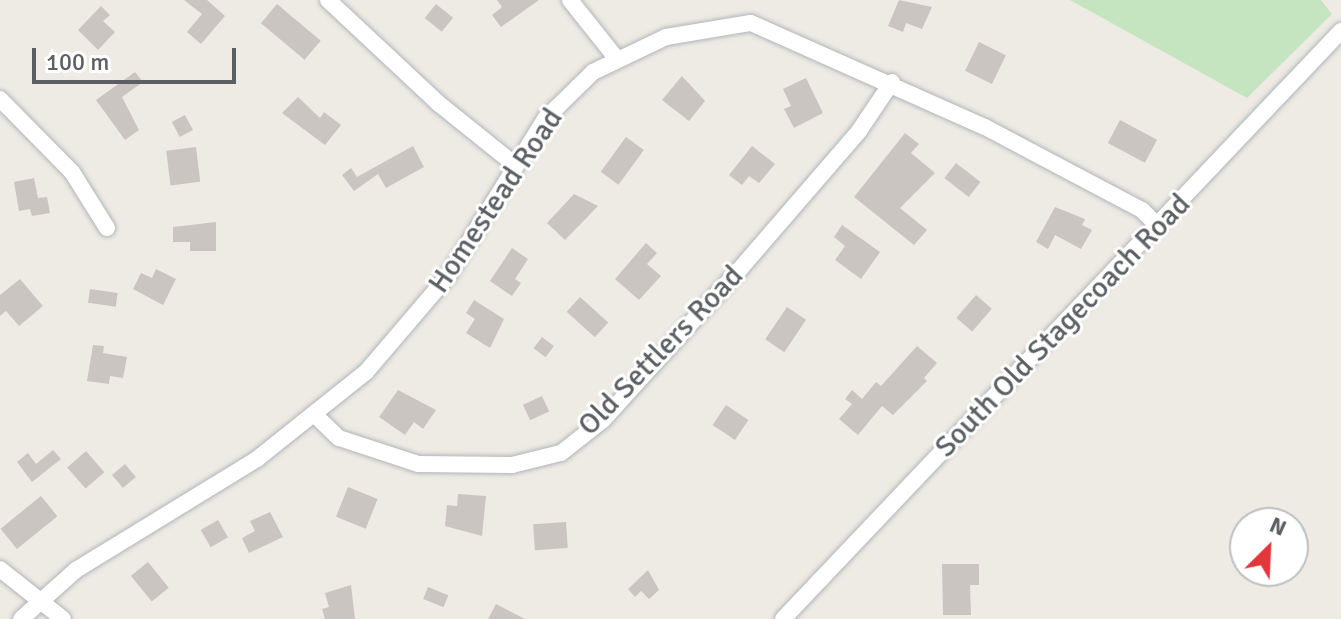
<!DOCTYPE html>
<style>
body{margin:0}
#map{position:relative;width:1341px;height:619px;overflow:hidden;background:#eeebe4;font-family:Signika,sans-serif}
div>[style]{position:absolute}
.green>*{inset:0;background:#c5e5c1}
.building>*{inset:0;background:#cac5c1;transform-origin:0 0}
.roads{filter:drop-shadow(0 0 2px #b1b5b9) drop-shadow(0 0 2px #b1b5b9)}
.minor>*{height:16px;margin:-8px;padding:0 8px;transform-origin:8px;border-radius:8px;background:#fff}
span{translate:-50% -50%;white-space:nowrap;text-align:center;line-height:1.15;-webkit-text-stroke:6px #fff;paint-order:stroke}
.street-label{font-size:30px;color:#5c6064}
.north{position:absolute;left:1229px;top:507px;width:80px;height:80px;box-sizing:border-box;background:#fff;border:2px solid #bebfc1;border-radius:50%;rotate:24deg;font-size:22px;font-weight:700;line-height:32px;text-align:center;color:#5c6064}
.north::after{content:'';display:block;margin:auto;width:28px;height:36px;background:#e2363b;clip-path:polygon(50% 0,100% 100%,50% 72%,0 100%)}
.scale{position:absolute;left:32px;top:48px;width:204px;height:36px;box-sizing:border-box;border:4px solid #5c6064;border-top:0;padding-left:10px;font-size:24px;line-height:28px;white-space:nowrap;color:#5c6064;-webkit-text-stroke:6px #fff;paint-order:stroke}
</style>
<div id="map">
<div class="green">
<i style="clip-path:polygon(1070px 0,1321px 0,1332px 14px,1247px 98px)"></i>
</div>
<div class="building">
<i style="clip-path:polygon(184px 0,207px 0,225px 16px,201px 44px,187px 32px,202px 14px)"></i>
<i style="clip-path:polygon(497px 0,539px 0,501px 27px,492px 15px,502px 7px)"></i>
<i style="clip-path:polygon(899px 0,932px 7px,922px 29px,906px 23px,903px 32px,888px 26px)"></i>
<i style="left:277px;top:4px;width:57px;height:25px;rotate:40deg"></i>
<i style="left:436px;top:4px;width:22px;height:18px;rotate:39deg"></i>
<i style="clip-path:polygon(101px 6px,110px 15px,103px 21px,115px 32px,98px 50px,78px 30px)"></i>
<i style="left:979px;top:42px;width:30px;height:32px;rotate:26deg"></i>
<i style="clip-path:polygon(135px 72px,143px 82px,122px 97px,139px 130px,125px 140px,96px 100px)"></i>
<i style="clip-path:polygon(682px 76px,705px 101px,689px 121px,662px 100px)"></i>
<i style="clip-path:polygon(806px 78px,823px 113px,794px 128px,784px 109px,791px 106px,783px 89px)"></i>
<i style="clip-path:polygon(298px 97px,320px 118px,324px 112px,341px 125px,325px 145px,282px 113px)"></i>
<i style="left:185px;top:115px;width:17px;height:15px;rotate:62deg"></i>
<i style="left:1120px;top:120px;width:42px;height:26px;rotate:28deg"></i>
<i style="clip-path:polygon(905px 133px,919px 144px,911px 153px,935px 173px,900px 208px,927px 230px,914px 245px,854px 197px)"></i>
<i style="left:626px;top:137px;width:22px;height:43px;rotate:36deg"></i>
<i style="clip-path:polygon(413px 146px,424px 167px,386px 188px,378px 174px,354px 191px,342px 175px,351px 168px,357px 177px)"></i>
<i style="clip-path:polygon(752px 146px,775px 164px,759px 183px,749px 176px,742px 185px,729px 175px)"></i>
<i style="left:196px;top:147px;width:35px;height:30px;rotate:83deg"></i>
<i style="left:956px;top:163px;width:31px;height:19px;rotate:38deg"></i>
<i style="clip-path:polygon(34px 178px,38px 198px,47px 197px,50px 213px,32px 216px,30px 209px,19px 211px,14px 182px)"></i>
<i style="clip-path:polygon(574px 194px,598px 206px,565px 240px,547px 223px)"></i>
<i style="clip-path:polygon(1055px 207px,1085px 219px,1082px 225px,1092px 230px,1081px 249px,1055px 235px,1048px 249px,1036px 242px)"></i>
<i style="clip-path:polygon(216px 222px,216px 251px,190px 251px,190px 242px,173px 242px,173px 227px)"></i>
<i style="clip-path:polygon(842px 225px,880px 252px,861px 279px,835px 260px,845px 246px,834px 237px)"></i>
<i style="clip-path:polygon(646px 243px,657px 253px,647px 264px,661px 276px,639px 300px,615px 279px)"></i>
<i style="clip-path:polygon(512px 248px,528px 259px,515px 279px,521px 283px,512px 296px,490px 281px)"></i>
<i style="clip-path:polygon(156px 269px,176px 279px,163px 305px,133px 289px,141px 273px,152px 278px)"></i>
<i style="clip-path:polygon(20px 279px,43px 306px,19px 326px,6px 311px,0 316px,0 295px)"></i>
<i style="left:90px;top:289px;width:28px;height:14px;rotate:8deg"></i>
<i style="left:976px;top:295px;width:21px;height:30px;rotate:41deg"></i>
<i style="left:580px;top:297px;width:38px;height:20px;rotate:42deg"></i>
<i style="clip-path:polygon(474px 300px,504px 319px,490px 348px,466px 333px,475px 319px,466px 313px)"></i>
<i style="left:787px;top:307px;width:23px;height:39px;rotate:34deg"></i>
<i style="left:542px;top:337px;width:15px;height:14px;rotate:37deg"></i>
<i style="clip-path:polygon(93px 345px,104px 346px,103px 353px,127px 357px,123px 378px,110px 376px,109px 384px,87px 381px)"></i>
<i style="clip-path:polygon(917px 346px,937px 363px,924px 378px,927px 381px,893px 415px,882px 406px,858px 435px,839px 419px,852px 404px,845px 399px,852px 390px,862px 399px,876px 382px,881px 386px)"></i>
<i style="clip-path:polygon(398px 390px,436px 410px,423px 429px,414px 422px,405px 435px,379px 417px)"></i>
<i style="left:542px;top:396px;width:17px;height:21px;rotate:65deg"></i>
<i style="left:726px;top:405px;width:27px;height:24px;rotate:34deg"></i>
<i style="clip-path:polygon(53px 450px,61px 459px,32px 482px,17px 462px,28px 453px,36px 464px)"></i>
<i style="left:86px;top:451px;width:28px;height:25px;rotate:49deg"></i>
<i style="left:125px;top:464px;width:17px;height:17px;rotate:50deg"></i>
<i style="left:348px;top:487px;width:32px;height:32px;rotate:22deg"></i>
<i style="clip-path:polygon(458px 494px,486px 496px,482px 536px,445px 526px,447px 505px,457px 506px)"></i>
<i style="left:41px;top:496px;width:26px;height:52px;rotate:51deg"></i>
<i style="clip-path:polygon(270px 512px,283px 537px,249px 553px,242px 538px,255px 531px,250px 521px)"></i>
<i style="left:218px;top:520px;width:20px;height:20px;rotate:60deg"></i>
<i style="left:566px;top:522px;width:26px;height:33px;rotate:86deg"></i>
<i style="left:148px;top:562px;width:33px;height:22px;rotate:51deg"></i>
<i style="clip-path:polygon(942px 564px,979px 564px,979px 585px,970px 585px,971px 615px,943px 615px)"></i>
<i style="clip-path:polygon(648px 570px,659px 590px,649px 599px,641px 591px,635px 597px,628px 589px)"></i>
<i style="clip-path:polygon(351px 585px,355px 619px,325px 619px,322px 609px,329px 607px,325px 593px)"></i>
<i style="left:428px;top:587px;width:22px;height:13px;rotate:22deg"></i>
<i style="clip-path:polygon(496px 604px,525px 619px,488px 619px)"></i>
</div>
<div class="roads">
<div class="minor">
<i style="left:328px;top:0;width:151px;rotate:43.1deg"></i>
<i style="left:438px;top:103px;width:97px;rotate:38.8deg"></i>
<i style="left:570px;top:0;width:75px;rotate:51.5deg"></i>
<i style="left:0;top:99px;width:103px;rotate:45.4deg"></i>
<i style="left:72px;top:172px;width:66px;rotate:58deg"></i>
<i style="left:315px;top:415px;width:33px;rotate:44deg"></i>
<i style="left:339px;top:438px;width:83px;rotate:18.2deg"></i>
<i style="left:418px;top:464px;width:94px;rotate:0.6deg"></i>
<i style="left:512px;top:465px;width:50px;rotate:-13.8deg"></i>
<i style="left:561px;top:453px;width:53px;rotate:-38.2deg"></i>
<i style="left:603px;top:420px;width:204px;rotate:-47.8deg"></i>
<i style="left:740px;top:269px;width:182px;rotate:-49.2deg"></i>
<i style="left:859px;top:131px;width:59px;rotate:-56deg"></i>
<i style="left:0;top:569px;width:80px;rotate:38.4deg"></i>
<i style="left:21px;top:619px;width:74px;rotate:-41.7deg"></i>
<i style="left:76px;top:570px;width:212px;rotate:-31.5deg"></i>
<i style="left:257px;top:459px;width:139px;rotate:-38.6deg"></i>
<i style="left:366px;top:372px;width:126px;rotate:-49.5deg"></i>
<i style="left:448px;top:276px;width:185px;rotate:-58.3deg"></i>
<i style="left:545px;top:119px;width:67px;rotate:-44.4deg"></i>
<i style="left:593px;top:72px;width:81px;rotate:-25.6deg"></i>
<i style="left:666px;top:37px;width:86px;rotate:-9.4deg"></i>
<i style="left:751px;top:23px;width:256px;rotate:24deg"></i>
<i style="left:985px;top:127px;width:178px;rotate:27.9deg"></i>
<i style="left:1142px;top:210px;width:23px;rotate:45deg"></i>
<i style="left:783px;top:619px;width:811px;rotate:-46.5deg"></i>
</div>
</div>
<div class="street-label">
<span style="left:496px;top:201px;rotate:-56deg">Homestead Road</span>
<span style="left:1063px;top:326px;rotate:-46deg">South Old Stagecoach Road</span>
<span style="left:661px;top:351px;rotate:-46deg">Old Settlers Road</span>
</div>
<div class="north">N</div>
<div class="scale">100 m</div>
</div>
